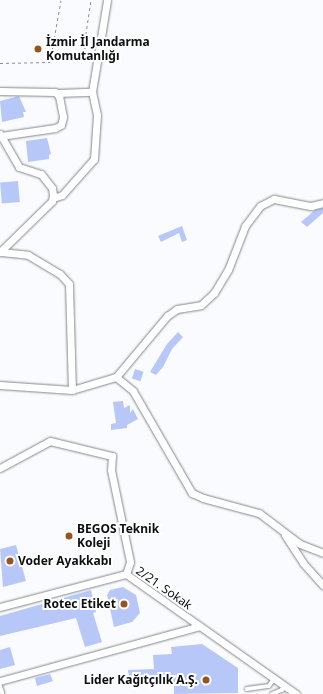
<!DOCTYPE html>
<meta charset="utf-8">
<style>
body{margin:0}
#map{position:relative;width:323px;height:694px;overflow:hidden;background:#fafbfe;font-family:"Noto Sans",sans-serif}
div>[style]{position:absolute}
.building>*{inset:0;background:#b7c8f8;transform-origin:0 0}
.path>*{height:1px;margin-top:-0.5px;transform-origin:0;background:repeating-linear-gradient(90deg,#8e8f91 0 3px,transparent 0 6px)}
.roads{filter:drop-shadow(0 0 1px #84868d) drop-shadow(0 0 1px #84868d)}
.lane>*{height:3.5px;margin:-1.75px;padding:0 1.75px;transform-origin:1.75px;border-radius:1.75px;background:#fff}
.street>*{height:7px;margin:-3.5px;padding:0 3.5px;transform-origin:3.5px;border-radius:3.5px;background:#fff}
.dots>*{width:11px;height:11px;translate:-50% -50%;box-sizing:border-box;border:2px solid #fff;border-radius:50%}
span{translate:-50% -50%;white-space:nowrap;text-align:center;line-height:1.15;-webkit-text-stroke:4px #fff;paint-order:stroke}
.poi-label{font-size:12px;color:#0e0f11;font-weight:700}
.left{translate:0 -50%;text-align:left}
.right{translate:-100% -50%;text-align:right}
.street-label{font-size:12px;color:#0e0f11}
</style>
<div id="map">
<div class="building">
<i style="clip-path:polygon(19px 96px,26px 112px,23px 112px,24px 117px,2px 122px,0 101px)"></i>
<i style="clip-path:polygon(47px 138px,51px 154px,49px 155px,49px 159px,28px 162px,26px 141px)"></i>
<i style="left:18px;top:181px;width:21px;height:18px;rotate:85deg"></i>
<i style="clip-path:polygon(323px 208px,323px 213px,307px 227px,301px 222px,315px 210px)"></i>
<i style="clip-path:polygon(182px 226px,187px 240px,182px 242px,179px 233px,161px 242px,158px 236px)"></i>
<i style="clip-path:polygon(178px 332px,183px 337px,172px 349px,163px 367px,156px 375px,150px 372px,167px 344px)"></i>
<i style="left:135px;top:369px;width:9px;height:10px;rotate:18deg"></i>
<i style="clip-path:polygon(123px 401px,124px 408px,130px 405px,130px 413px,133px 409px,138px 419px,127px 425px,127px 428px,111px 430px,111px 424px,116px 423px,113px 402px)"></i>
<i style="clip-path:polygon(16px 545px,26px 581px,3px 587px,0 549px)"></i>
<i style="clip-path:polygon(123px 587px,136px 595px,140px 613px,132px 622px,114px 627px,107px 595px,110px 590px)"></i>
<i style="clip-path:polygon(91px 590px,96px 612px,93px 613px,102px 642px,85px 647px,76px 618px,0 636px,0 616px)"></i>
<i style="clip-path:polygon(202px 644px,238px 668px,238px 693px,174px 694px,174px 683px,129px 686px,128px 670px,154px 669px,153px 655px,172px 654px,171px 647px)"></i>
<i style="clip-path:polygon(10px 647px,15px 665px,0 669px,0 650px)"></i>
<i style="clip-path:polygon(50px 674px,53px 681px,37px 686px,35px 678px)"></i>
</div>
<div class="path">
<i style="left:90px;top:60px;width:15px;rotate:-113deg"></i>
<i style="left:84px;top:46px;width:47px;rotate:-81.3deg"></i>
<i style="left:0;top:63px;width:50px;rotate:-1.1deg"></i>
<i style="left:50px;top:62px;width:63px;rotate:-79.9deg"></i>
</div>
<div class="roads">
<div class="lane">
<i style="left:0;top:685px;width:9px;rotate:72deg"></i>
<i style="left:247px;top:689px;width:22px;rotate:-8deg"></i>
<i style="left:269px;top:686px;width:9px;rotate:-54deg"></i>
<i style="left:272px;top:694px;width:11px;rotate:-22deg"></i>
<i style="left:282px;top:690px;width:4px;rotate:-63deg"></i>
</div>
<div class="street">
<i style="left:0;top:91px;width:55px;rotate:1deg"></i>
<i style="left:55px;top:92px;width:6px;rotate:45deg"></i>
<i style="left:59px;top:96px;width:21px;rotate:79deg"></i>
<i style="left:63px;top:117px;width:8px;rotate:104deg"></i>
<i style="left:61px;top:125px;width:7px;rotate:153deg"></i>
<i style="left:55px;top:128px;width:55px;rotate:171.6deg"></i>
<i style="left:57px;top:93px;width:35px;rotate:-2deg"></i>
<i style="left:0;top:134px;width:38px;rotate:60deg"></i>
<i style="left:19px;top:167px;width:23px;rotate:18deg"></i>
<i style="left:41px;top:174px;width:18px;rotate:52deg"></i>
<i style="left:52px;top:188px;width:7px;rotate:82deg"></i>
<i style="left:53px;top:195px;width:6px;rotate:99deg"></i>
<i style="left:52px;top:201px;width:73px;rotate:135.6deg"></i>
<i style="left:53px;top:198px;width:9px;rotate:-18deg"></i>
<i style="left:62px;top:195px;width:48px;rotate:-48.4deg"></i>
<i style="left:94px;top:159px;width:44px;rotate:-86.1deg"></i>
<i style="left:97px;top:115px;width:24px;rotate:-102deg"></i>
<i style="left:92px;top:92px;width:93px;rotate:-80.7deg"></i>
<i style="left:1px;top:252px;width:27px;rotate:6deg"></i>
<i style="left:28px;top:255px;width:37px;rotate:31deg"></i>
<i style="left:60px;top:274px;width:13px;rotate:48deg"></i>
<i style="left:69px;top:284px;width:106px;rotate:88.4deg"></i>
<i style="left:116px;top:377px;width:80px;rotate:-50.1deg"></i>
<i style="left:167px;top:316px;width:12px;rotate:-35deg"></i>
<i style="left:177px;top:309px;width:24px;rotate:-9deg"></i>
<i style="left:201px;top:305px;width:18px;rotate:-43deg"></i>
<i style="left:214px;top:293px;width:27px;rotate:-59deg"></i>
<i style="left:228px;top:270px;width:47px;rotate:-68.9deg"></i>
<i style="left:245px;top:226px;width:25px;rotate:-53deg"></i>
<i style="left:260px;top:206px;width:16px;rotate:-27deg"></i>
<i style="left:274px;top:199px;width:38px;rotate:11deg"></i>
<i style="left:311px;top:206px;width:12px;rotate:-14deg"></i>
<i style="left:0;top:385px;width:72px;rotate:4deg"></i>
<i style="left:72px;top:390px;width:46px;rotate:-16.5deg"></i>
<i style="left:116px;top:377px;width:22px;rotate:39deg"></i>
<i style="left:133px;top:391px;width:118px;rotate:60deg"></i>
<i style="left:192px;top:493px;width:12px;rotate:24deg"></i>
<i style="left:203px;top:498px;width:58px;rotate:15deg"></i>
<i style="left:259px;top:513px;width:51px;rotate:37.1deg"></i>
<i style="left:300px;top:544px;width:25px;rotate:21deg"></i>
<i style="left:0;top:468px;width:57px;rotate:-28.4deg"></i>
<i style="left:50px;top:441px;width:64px;rotate:13.6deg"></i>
<i style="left:112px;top:456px;width:14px;rotate:94deg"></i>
<i style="left:111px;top:470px;width:94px;rotate:78.3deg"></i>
<i style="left:130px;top:562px;width:13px;rotate:108deg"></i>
<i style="left:285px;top:535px;width:33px;rotate:57deg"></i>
<i style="left:303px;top:563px;width:30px;rotate:48deg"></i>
<i style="left:0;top:607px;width:130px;rotate:-14.7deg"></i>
<i style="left:126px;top:574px;width:208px;rotate:35.2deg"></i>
<i style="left:0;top:681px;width:207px;rotate:-15.4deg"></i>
</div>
</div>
<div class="dots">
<i style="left:38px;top:49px;background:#955520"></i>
<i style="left:69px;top:536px;background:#955520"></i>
<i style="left:10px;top:561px;background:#955520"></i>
<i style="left:124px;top:604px;background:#955520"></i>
<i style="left:206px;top:680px;background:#955520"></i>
</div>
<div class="poi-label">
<span class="left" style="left:46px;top:49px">İzmir İl Jandarma<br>Komutanlığı</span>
<span class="left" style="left:77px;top:536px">BEGOS Teknik<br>Koleji</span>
<span class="left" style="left:18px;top:561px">Voder Ayakkabı</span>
<span class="right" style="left:116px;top:604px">Rotec Etiket</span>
<span class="right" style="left:198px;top:680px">Lider Kağıtçılık A.Ş.</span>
</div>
<div class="street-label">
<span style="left:164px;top:588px;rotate:35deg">2/21. Sokak</span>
</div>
</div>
